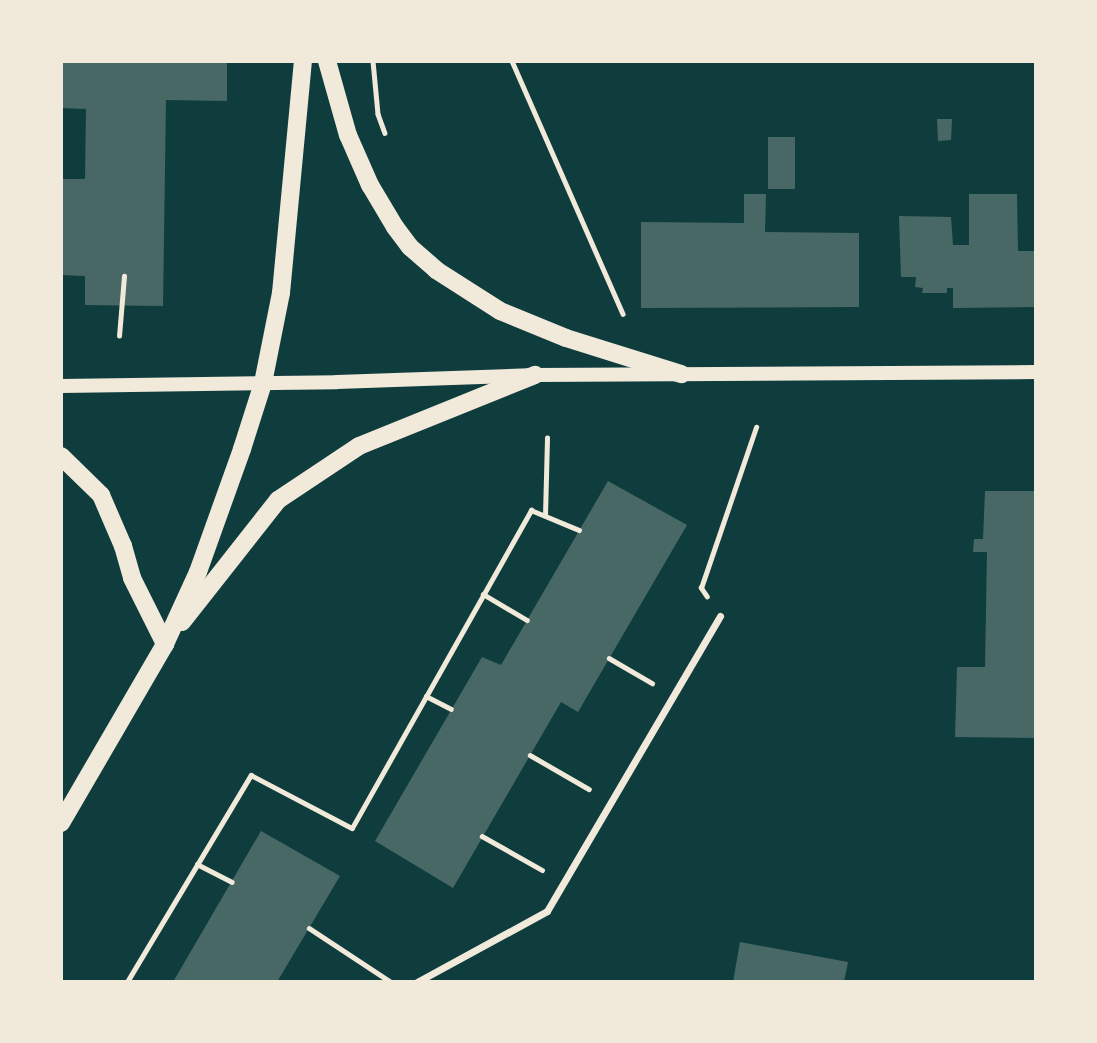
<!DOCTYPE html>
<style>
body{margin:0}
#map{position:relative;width:1097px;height:1043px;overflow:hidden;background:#0f3d3e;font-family:"DM Sans",sans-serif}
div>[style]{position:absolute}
.building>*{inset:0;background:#486865;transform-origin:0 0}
.path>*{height:4.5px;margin:-2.25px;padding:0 2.25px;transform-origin:2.25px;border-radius:2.25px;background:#f1e9da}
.minor>*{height:7px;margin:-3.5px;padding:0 3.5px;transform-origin:3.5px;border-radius:3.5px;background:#f1e9da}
.secondary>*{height:14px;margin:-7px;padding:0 7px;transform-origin:7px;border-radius:7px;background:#f1e9da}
.primary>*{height:18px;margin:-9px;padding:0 9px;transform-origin:9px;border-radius:9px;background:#f1e9da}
span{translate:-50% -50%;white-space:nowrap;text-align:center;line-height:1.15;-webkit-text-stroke:5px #f1e9da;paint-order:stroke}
.frame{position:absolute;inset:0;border:63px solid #f1e9da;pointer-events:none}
</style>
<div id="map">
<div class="building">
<i style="clip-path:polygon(61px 61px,227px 61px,227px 101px,166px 100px,163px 306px,85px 305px,85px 276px,61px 275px,61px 179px,85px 179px,86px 109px,61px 108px)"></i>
<i style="clip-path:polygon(937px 119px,952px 119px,951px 140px,938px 141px)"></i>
<i style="left:768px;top:137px;width:27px;height:52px"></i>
<i style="clip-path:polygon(744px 194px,766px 194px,765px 232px,859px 233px,859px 307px,641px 308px,641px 222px,744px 223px)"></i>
<i style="clip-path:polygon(969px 194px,1017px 194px,1018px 251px,1036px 251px,1036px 307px,953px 308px,953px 288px,947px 288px,947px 293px,922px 293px,923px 288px,915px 287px,916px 277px,901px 277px,899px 216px,951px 217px,953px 245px,969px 245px)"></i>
<i style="clip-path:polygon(608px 481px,687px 525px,578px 712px,561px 702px,453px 888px,375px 841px,482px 657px,501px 665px)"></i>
<i style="clip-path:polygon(985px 491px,1036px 491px,1036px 738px,955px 737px,957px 667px,985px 667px,987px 552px,973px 552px,974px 539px,983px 539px)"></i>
<i style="clip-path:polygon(261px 831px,340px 876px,277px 982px,173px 982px)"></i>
<i style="clip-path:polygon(740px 942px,848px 962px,844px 982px,733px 982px)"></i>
</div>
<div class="path">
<i style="left:373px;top:61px;width:53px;rotate:84.6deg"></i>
<i style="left:378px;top:114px;width:20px;rotate:70deg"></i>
<i style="left:512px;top:61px;width:276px;rotate:66.3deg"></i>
<i style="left:119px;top:336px;width:60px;rotate:-85.2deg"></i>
<i style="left:545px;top:515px;width:77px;rotate:-88.5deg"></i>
<i style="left:483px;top:594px;width:51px;rotate:30.6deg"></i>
<i style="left:707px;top:597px;width:11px;rotate:-124deg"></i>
<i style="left:701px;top:588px;width:170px;rotate:-71.1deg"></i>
<i style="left:609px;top:658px;width:50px;rotate:30.2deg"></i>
<i style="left:426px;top:696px;width:28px;rotate:27deg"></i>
<i style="left:530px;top:755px;width:68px;rotate:30deg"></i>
<i style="left:482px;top:836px;width:69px;rotate:29.5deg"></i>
<i style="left:197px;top:864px;width:39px;rotate:27deg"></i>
<i style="left:309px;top:928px;width:98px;rotate:33.4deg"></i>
<i style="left:127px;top:982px;width:241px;rotate:-59.1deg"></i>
<i style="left:251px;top:775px;width:114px;rotate:27.7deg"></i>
<i style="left:352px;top:828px;width:365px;rotate:-60.6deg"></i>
<i style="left:531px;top:510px;width:52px;rotate:22.6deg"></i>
</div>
<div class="minor">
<i style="left:417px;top:982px;width:148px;rotate:-28.6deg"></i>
<i style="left:547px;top:911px;width:342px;rotate:-59.6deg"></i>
</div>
<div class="secondary">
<i style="left:61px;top:386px;width:276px;rotate:-0.8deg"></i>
<i style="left:337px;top:382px;width:198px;rotate:-2deg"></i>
<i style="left:535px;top:375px;width:501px;rotate:-0.34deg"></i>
</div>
<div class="primary">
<i style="left:327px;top:61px;width:77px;rotate:74.2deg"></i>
<i style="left:348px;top:135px;width:55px;rotate:66.3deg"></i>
<i style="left:370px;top:185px;width:49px;rotate:59.2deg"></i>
<i style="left:395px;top:227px;width:25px;rotate:53deg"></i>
<i style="left:410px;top:247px;width:35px;rotate:41deg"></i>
<i style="left:436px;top:270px;width:76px;rotate:32.6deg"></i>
<i style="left:500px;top:311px;width:71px;rotate:22.2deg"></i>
<i style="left:566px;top:338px;width:121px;rotate:17.4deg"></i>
<i style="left:61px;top:456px;width:56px;rotate:44.3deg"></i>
<i style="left:101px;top:495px;width:56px;rotate:66.7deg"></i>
<i style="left:123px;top:546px;width:33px;rotate:74deg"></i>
<i style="left:132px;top:578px;width:74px;rotate:63.4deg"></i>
<i style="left:182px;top:622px;width:155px;rotate:-51.8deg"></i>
<i style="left:278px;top:500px;width:97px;rotate:-33.7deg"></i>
<i style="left:359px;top:446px;width:190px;rotate:-22deg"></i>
<i style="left:61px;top:823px;width:207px;rotate:-59.8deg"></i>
<i style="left:165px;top:644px;width:79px;rotate:-65.4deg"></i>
<i style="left:198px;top:572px;width:131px;rotate:-70.3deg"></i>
<i style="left:242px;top:449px;width:69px;rotate:-72.3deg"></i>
<i style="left:263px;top:383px;width:92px;rotate:-78.7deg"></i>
<i style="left:281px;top:293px;width:233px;rotate:-84.6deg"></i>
</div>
<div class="frame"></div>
</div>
